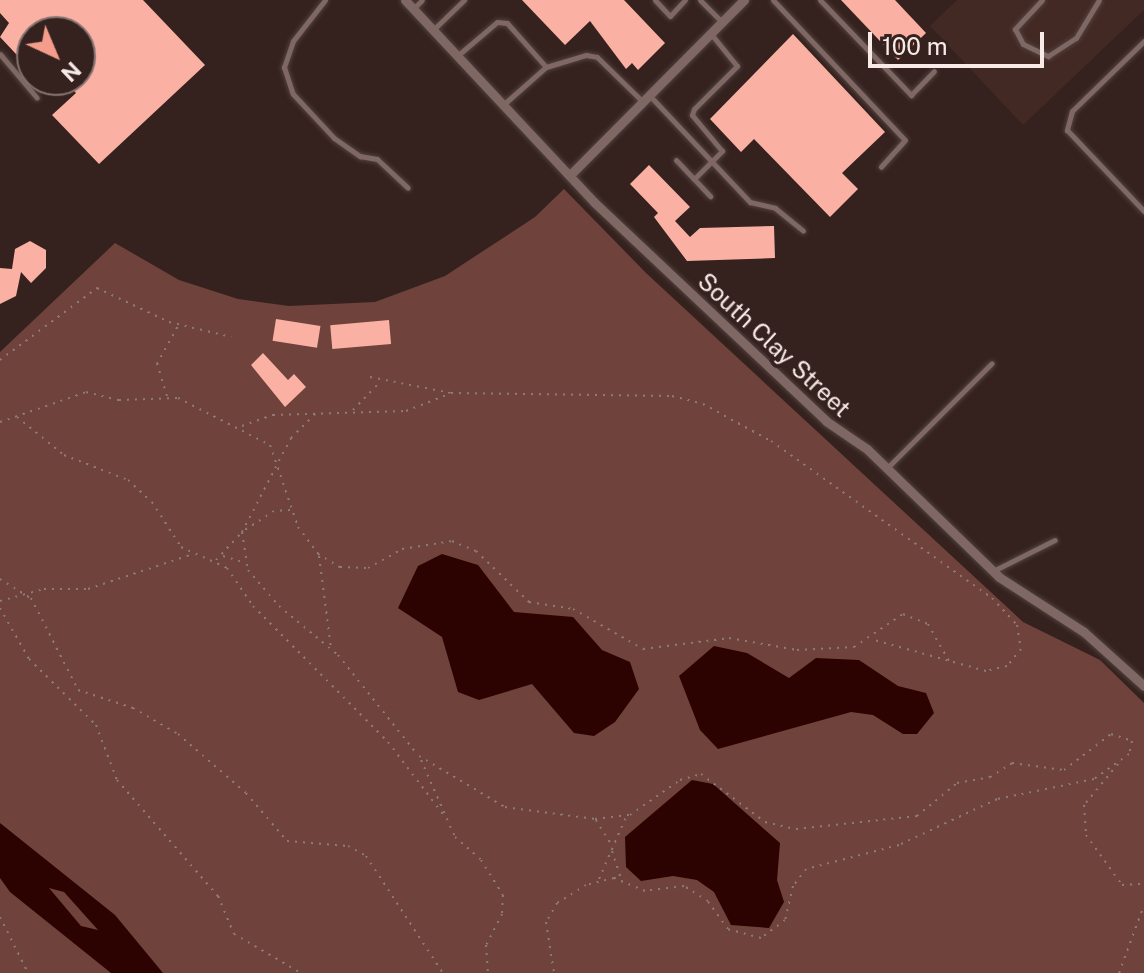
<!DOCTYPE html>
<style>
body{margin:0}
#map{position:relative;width:1144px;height:973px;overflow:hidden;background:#35221f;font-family:"Public Sans",sans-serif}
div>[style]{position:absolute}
.built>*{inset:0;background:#432924}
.green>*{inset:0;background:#6f433b}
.water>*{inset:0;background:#2c0301}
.building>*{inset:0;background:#fab1a3;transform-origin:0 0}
.path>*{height:2px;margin-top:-1px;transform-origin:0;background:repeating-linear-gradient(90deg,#8c7c79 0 2px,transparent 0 8px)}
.roads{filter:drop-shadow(0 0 2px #51413e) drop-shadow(0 0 2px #51413e)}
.lane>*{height:5px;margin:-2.5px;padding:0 2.5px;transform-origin:2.5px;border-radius:2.5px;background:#7f6863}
.street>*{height:9px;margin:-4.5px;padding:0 4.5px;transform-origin:4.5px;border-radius:4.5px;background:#7f6863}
span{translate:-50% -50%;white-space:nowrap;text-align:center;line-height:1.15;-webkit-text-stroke:8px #35221f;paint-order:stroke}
.street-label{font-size:24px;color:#f8eae7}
.north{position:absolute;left:16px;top:16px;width:80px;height:80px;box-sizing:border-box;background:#35221f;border:2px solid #83726f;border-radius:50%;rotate:136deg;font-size:22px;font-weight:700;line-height:32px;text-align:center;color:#f8eae7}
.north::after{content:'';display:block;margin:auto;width:28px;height:36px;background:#f49d8c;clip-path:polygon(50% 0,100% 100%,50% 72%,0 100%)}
.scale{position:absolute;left:868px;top:32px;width:176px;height:36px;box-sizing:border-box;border:4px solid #f8eae7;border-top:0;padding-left:10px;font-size:24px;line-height:28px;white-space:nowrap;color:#f8eae7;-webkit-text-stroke:6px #35221f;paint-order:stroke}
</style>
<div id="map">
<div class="built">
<i style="clip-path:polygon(957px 0,1144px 0,1144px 10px,1023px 125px,930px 26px)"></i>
</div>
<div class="green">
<i style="clip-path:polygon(564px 189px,646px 273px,1023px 622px,1100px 660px,1144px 703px,1144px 973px,0 973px,0 352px,115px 243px,179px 280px,238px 299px,289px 306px,375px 302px,445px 276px,535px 217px)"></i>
</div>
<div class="water">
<i style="clip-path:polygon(442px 554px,478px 565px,514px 612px,573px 617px,602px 650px,630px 662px,639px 689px,615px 722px,594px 736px,574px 733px,532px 684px,479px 700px,458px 692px,442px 637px,398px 608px,418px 566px)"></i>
<i style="clip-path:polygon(714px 646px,747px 653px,789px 678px,816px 658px,859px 660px,898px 686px,926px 693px,934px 713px,917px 734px,903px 734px,873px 715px,851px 712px,718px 749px,700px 730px,679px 676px)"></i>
<i style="clip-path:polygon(692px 780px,713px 784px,780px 843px,777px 880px,784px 902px,769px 928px,731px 925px,714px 892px,697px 880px,673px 876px,641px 881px,626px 867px,625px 837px)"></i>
<i style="clip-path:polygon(evenodd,0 823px,115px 915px,163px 973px,111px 973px,10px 892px,0 878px,0 823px,49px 888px,64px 892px,98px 930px,81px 926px,49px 888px)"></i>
</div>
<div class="building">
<i style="clip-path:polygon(0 0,143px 0,205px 65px,99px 164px,52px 115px,76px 93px,64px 80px,80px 80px,80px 32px,32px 32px,32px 71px,0 37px,9px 23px,0 13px)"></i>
<i style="clip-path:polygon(522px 0,624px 0,665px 43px,638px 70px,632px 63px,626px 69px,590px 21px,565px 45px)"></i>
<i style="clip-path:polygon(841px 0,895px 0,926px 33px,898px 60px)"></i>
<i style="clip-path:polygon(793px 34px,885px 132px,842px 173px,858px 189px,830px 217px,754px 139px,741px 152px,710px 119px)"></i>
<i style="clip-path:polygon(649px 165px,690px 207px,675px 221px,690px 237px,700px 228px,774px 226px,775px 258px,687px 261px,654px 217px,658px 213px,630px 184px)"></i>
<i style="clip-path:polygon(30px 241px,46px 250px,46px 268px,31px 283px,21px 272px,16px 296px,0 304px,0 268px,12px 269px,15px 249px)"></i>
<i style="left:276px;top:319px;width:45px;height:22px;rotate:9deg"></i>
<i style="left:389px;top:320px;width:24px;height:59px;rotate:85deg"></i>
<i style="clip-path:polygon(263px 353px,288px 380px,294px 374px,306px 387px,285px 407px,251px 365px)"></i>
</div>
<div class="path">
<i style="left:0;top:360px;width:121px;rotate:-36.6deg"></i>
<i style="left:97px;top:288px;width:80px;rotate:25.3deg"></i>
<i style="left:169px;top:322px;width:64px;rotate:13.6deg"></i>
<i style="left:370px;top:377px;width:83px;rotate:11.2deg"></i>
<i style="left:451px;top:393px;width:221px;rotate:0.8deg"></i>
<i style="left:672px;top:396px;width:32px;rotate:14deg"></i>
<i style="left:703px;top:404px;width:77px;rotate:28.6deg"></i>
<i style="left:771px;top:441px;width:271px;rotate:35.4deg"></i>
<i style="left:992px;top:598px;width:37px;rotate:47deg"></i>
<i style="left:1017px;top:625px;width:24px;rotate:81deg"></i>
<i style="left:1021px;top:649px;width:22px;rotate:129deg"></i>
<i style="left:1007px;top:666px;width:22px;rotate:167deg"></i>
<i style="left:986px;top:671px;width:119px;rotate:-164.5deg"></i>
<i style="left:167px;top:396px;width:34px;rotate:-107deg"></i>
<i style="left:157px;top:364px;width:43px;rotate:-61.1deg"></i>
<i style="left:353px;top:410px;width:36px;rotate:-46deg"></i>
<i style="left:17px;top:417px;width:60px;rotate:39deg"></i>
<i style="left:64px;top:455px;width:69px;rotate:21.3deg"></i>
<i style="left:128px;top:480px;width:33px;rotate:43deg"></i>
<i style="left:152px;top:502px;width:54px;rotate:57.2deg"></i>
<i style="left:181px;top:547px;width:51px;rotate:24.5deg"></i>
<i style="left:227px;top:568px;width:46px;rotate:55.6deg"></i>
<i style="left:253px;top:606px;width:192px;rotate:45.2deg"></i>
<i style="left:388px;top:742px;width:96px;rotate:52.7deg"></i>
<i style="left:0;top:422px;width:91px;rotate:-19.2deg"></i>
<i style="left:86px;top:392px;width:34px;rotate:14deg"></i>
<i style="left:119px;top:400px;width:59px;rotate:-1.9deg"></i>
<i style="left:178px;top:398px;width:103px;rotate:27.1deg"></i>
<i style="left:270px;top:445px;width:87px;rotate:71.1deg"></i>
<i style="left:298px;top:527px;width:34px;rotate:53deg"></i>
<i style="left:318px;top:554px;width:26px;rotate:31deg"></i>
<i style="left:340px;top:567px;width:28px;rotate:2deg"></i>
<i style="left:368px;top:568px;width:39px;rotate:-29deg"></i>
<i style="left:402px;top:549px;width:51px;rotate:-9.1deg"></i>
<i style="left:452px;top:541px;width:26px;rotate:23deg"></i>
<i style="left:476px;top:551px;width:74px;rotate:43.9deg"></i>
<i style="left:529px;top:602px;width:45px;rotate:9deg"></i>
<i style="left:573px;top:609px;width:81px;rotate:29.7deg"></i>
<i style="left:643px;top:649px;width:87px;rotate:-7.3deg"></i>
<i style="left:729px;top:638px;width:69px;rotate:10deg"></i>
<i style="left:797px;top:650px;width:57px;rotate:-3deg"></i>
<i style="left:854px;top:647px;width:59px;rotate:-34deg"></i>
<i style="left:903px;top:614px;width:27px;rotate:22deg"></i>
<i style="left:928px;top:624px;width:43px;rotate:60.4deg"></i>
<i style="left:242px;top:426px;width:33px;rotate:-20deg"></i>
<i style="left:273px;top:415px;width:133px;rotate:-1.7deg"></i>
<i style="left:406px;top:411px;width:46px;rotate:-21.6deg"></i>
<i style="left:290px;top:510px;width:16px;rotate:176deg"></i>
<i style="left:274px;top:511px;width:38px;rotate:147deg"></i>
<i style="left:242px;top:532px;width:38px;rotate:81deg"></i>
<i style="left:248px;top:570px;width:48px;rotate:49.3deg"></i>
<i style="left:279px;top:606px;width:77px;rotate:39.7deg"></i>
<i style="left:338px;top:655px;width:127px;rotate:51.4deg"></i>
<i style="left:223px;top:556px;width:21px;rotate:17deg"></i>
<i style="left:319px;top:556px;width:93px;rotate:82.6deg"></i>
<i style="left:216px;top:560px;width:38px;rotate:-47deg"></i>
<i style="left:242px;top:532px;width:106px;rotate:-62.5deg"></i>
<i style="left:291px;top:438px;width:38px;rotate:-45deg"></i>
<i style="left:0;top:579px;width:36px;rotate:32deg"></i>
<i style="left:31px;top:598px;width:103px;rotate:62.9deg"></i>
<i style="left:78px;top:690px;width:58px;rotate:18.1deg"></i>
<i style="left:133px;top:708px;width:52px;rotate:30deg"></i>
<i style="left:178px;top:734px;width:90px;rotate:40.9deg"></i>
<i style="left:246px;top:793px;width:63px;rotate:49.5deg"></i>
<i style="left:287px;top:841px;width:61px;rotate:4.7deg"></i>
<i style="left:348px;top:846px;width:21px;rotate:29deg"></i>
<i style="left:366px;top:856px;width:140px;rotate:56.7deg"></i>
<i style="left:0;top:601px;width:46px;rotate:-15.3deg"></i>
<i style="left:44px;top:589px;width:44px"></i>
<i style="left:88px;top:589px;width:108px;rotate:-18.4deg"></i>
<i style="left:0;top:608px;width:59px;rotate:60.4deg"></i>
<i style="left:29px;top:659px;width:94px;rotate:44.6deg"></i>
<i style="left:96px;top:725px;width:59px;rotate:69.1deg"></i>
<i style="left:117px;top:780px;width:154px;rotate:49deg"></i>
<i style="left:218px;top:896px;width:41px;rotate:67.2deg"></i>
<i style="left:234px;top:934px;width:78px;rotate:30.2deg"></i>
<i style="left:419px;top:756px;width:100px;rotate:30.7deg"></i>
<i style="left:505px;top:807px;width:91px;rotate:7.6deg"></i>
<i style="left:595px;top:819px;width:35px;rotate:-7deg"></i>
<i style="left:630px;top:815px;width:61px;rotate:-35deg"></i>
<i style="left:680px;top:780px;width:22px;rotate:-16deg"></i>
<i style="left:701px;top:774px;width:80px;rotate:36.9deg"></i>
<i style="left:765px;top:822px;width:32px;rotate:13deg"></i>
<i style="left:796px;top:829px;width:122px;rotate:-6.1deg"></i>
<i style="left:917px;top:816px;width:52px;rotate:-39.5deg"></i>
<i style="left:957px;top:783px;width:34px;rotate:-10deg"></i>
<i style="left:990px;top:777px;width:26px;rotate:-32deg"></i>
<i style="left:1012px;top:763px;width:52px;rotate:7.7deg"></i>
<i style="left:1064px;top:770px;width:59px;rotate:-37.5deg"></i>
<i style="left:1111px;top:734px;width:22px;rotate:18deg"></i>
<i style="left:1132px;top:741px;width:13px;rotate:103deg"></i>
<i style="left:1129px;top:754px;width:43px;rotate:144.5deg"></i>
<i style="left:1094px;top:779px;width:99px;rotate:168.3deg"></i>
<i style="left:997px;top:799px;width:108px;rotate:154.9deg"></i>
<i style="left:899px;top:845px;width:96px;rotate:165.5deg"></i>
<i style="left:806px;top:869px;width:21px;rotate:127deg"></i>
<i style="left:793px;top:886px;width:35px;rotate:103deg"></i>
<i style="left:785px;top:920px;width:30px;rotate:143deg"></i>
<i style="left:761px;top:938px;width:34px;rotate:-165deg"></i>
<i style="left:728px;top:929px;width:34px;rotate:-126deg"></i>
<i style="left:708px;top:901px;width:28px;rotate:-148deg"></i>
<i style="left:684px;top:886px;width:39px;rotate:173deg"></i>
<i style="left:645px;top:891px;width:34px;rotate:-157deg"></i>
<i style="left:614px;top:878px;width:29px;rotate:166deg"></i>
<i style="left:586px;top:885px;width:34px;rotate:148deg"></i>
<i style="left:557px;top:903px;width:22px;rotate:120deg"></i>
<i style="left:546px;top:922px;width:52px;rotate:81.1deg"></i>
<i style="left:421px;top:760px;width:84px;rotate:66.2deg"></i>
<i style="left:455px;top:837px;width:35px;rotate:41deg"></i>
<i style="left:481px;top:860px;width:41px;rotate:57.8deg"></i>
<i style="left:503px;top:895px;width:19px;rotate:93deg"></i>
<i style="left:502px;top:914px;width:35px;rotate:117deg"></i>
<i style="left:486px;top:945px;width:28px;rotate:86deg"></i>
<i style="left:1118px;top:764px;width:53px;rotate:129.7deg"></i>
<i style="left:1084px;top:805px;width:30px;rotate:86deg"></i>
<i style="left:1086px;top:835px;width:62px;rotate:54.2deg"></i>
<i style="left:1122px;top:885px;width:22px;rotate:-3deg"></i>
<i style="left:596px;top:820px;width:28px;rotate:58deg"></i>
<i style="left:612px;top:851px;width:29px;rotate:72deg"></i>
<i style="left:599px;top:879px;width:68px;rotate:-66.5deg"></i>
<i style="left:0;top:917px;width:63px;rotate:63.4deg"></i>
<i style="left:1119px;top:973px;width:72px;rotate:-69.8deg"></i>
</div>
<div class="roads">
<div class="lane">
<i style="left:325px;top:0;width:52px;rotate:128deg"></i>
<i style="left:293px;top:41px;width:28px;rotate:109deg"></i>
<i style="left:284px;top:67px;width:28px;rotate:72deg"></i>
<i style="left:293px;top:94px;width:60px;rotate:47deg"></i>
<i style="left:334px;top:138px;width:32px;rotate:35deg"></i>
<i style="left:360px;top:156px;width:17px;rotate:10deg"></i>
<i style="left:377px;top:159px;width:42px;rotate:43.1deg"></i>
<i style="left:655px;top:0;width:22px;rotate:47deg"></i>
<i style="left:670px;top:16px;width:22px;rotate:-47deg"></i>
<i style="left:700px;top:0;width:30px;rotate:45deg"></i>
<i style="left:773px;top:0;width:192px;rotate:46.7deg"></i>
<i style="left:905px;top:140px;width:36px;rotate:132deg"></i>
<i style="left:820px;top:0;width:132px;rotate:46.2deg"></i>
<i style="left:911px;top:95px;width:33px;rotate:-46deg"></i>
<i style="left:1042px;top:0;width:40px;rotate:133deg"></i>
<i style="left:1015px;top:29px;width:17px;rotate:62deg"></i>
<i style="left:1023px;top:44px;width:28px;rotate:26deg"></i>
<i style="left:1048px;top:56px;width:33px;rotate:-33deg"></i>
<i style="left:1076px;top:38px;width:44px;rotate:-58.8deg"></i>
<i style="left:414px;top:8px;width:11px;rotate:-45deg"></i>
<i style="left:434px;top:29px;width:42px;rotate:-44deg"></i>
<i style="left:1144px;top:41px;width:100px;rotate:135.8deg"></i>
<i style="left:1072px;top:111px;width:20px;rotate:105deg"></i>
<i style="left:1067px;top:130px;width:112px;rotate:46.5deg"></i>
<i style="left:0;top:54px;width:57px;rotate:49.9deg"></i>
<i style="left:457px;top:56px;width:52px;rotate:-40.4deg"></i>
<i style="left:497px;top:22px;width:10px;rotate:6deg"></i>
<i style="left:507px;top:23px;width:59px;rotate:48.4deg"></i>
<i style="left:650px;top:96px;width:146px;rotate:46.7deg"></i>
<i style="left:750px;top:202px;width:26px;rotate:13deg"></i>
<i style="left:775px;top:208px;width:36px;rotate:39deg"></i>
<i style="left:504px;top:104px;width:56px;rotate:-41.4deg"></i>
<i style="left:546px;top:67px;width:42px;rotate:-16.7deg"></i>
<i style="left:586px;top:55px;width:11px;rotate:10deg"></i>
<i style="left:597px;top:57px;width:63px;rotate:44.4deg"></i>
<i style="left:676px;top:160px;width:50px;rotate:46.6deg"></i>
<i style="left:694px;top:179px;width:40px;rotate:-45deg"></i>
<i style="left:722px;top:151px;width:47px;rotate:-129.8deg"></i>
<i style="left:692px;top:115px;width:6px;rotate:-72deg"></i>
<i style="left:694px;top:109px;width:61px;rotate:-45deg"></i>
<i style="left:737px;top:66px;width:41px;rotate:-129.1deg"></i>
<i style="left:887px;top:468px;width:148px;rotate:-45deg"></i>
<i style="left:993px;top:571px;width:69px;rotate:-26.6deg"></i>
</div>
<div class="street">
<i style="left:405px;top:0;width:278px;rotate:46.9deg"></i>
<i style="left:595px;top:203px;width:318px;rotate:43.3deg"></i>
<i style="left:826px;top:421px;width:50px;rotate:34.3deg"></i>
<i style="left:867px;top:449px;width:184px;rotate:44.1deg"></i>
<i style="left:999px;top:577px;width:101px;rotate:32.9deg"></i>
<i style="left:1084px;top:632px;width:81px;rotate:42deg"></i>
<i style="left:570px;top:175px;width:247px;rotate:-45.2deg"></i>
</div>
</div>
<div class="street-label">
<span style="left:774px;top:345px;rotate:43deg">South Clay Street</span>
</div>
<div class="north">N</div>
<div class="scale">100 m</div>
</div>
